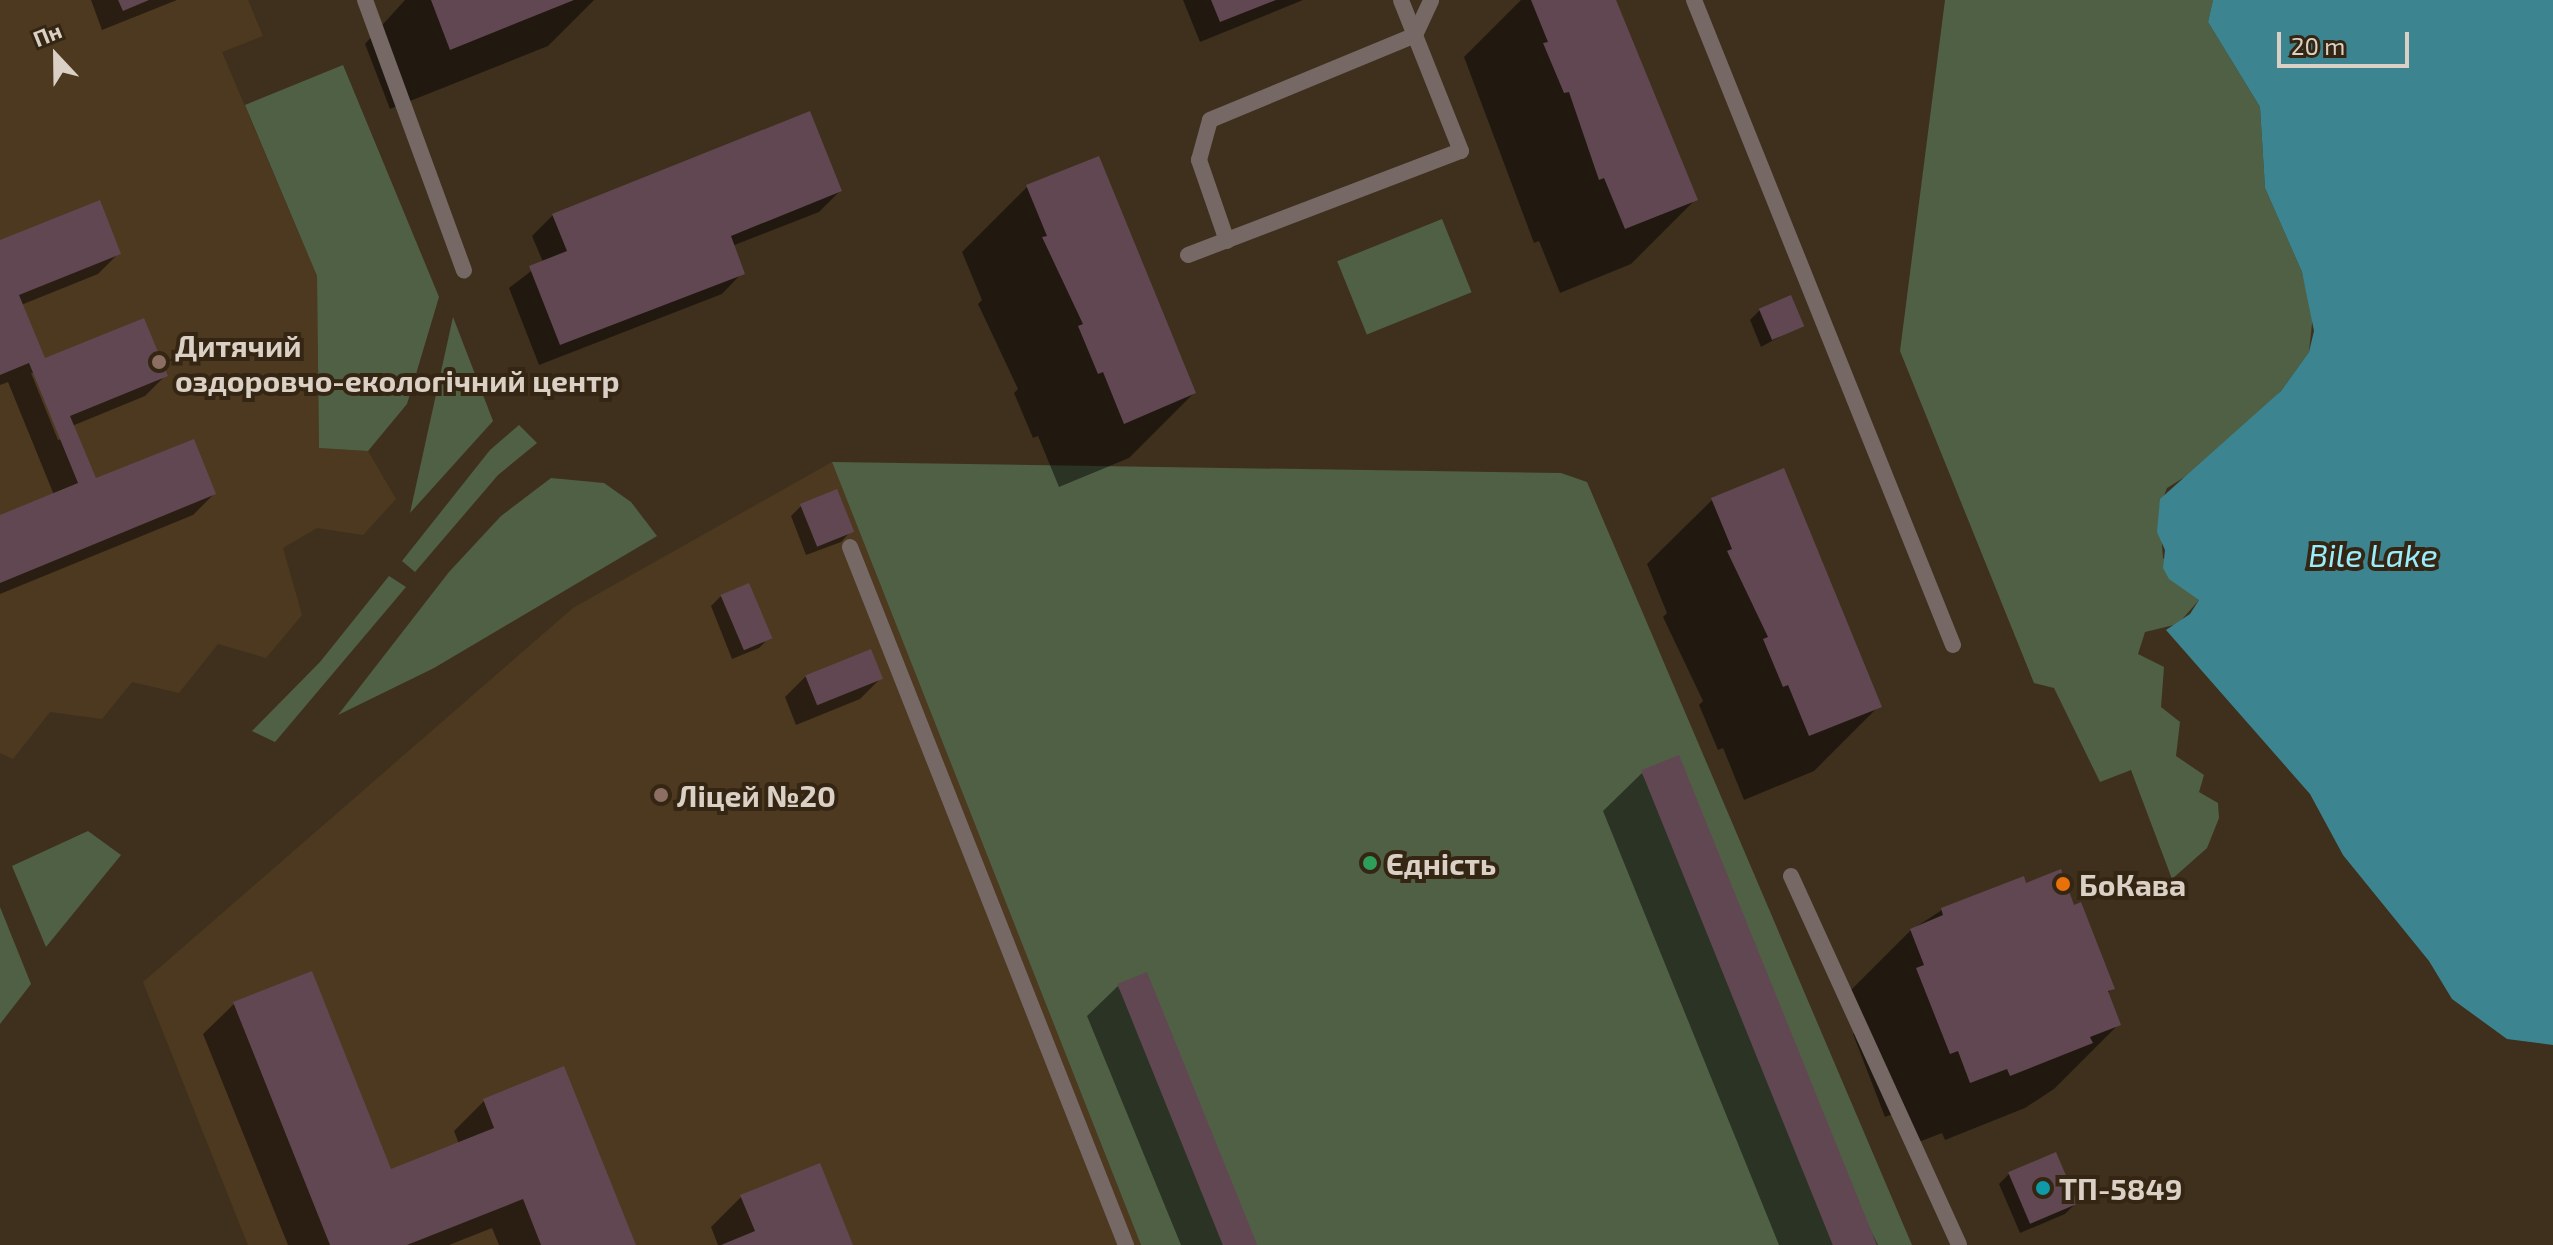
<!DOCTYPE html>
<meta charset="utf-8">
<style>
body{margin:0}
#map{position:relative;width:2553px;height:1245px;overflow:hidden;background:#3f301d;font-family:"Exo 2",sans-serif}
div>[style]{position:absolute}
.built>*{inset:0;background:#4d3920}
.green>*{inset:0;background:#506045;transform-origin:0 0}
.water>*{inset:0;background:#3c8590}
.shadow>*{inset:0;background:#0007}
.building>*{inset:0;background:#604752;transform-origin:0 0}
.service>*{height:16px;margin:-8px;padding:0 8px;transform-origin:8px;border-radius:8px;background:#756865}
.dots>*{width:22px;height:22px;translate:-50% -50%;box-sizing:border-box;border:4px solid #352613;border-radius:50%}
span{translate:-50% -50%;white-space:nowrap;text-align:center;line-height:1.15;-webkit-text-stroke:8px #352613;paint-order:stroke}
.poi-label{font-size:30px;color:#dad0c5;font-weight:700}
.left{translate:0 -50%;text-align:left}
.water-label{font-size:32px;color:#9aedfc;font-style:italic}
.north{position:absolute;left:16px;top:16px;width:80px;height:80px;-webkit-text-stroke:6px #352613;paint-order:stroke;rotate:338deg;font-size:22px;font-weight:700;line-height:32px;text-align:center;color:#dad0c5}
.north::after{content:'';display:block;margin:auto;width:28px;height:36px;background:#dad0c5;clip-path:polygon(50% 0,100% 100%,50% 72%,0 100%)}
.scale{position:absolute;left:2277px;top:32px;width:132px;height:36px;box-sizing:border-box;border:4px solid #dad0c5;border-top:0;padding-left:10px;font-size:24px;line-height:28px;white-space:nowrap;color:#dad0c5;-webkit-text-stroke:6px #352613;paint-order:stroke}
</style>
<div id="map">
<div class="built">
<i style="clip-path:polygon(0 0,248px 0,263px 36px,222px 52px,317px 276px,319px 448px,368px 451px,396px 499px,363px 535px,317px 528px,283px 548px,302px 615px,266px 658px,218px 644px,179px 693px,132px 682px,102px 719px,50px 712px,13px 759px,0 753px)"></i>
<i style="clip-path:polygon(832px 462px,1141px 1245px,248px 1245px,143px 982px,573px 608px)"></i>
</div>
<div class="green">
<i style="clip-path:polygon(1945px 0,2213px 0,2208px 22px,2260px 107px,2265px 188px,2302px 272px,2313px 314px,2309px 352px,2281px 391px,2204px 465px,2167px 488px,2159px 509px,2163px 558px,2199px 600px,2178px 624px,2145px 632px,2138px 654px,2164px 667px,2161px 707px,2180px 722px,2176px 756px,2204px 775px,2199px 792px,2218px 803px,2219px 818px,2207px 848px,2172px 879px,2131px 770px,2100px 782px,2054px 688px,2034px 683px,1900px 351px)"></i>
<i style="clip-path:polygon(343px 65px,439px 297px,407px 404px,368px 451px,319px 448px,317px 276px,245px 105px)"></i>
<i style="left:1442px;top:219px;width:79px;height:113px;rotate:68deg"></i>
<i style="clip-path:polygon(453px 317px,493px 421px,410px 513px)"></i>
<i style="clip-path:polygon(519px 425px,537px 443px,498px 475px,415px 572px,402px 561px,490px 450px)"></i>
<i style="clip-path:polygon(832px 462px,1561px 473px,1587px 482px,1912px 1245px,1141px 1245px)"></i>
<i style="clip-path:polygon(551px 478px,604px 483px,631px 502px,657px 536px,434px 668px,338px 715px,449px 572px,501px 516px)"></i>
<i style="clip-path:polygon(389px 576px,406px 587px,275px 742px,252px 731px,320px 662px)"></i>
<i style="clip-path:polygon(88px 831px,121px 855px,46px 947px,12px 866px)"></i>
<i style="clip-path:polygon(0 907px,31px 984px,0 1024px)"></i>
</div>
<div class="water">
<i style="clip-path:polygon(2213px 0,2553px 0,2553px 1045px,2507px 1039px,2452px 999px,2429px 961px,2343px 855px,2310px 794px,2166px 630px,2190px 614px,2199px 600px,2169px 579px,2163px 568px,2165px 550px,2157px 532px,2160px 499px,2281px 391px,2309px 352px,2314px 331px,2302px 272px,2265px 188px,2260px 107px,2208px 22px)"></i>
</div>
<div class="shadow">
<i style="clip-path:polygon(91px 0,177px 0,102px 30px)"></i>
<i style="clip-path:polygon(405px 0,594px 0,548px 46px,390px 109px,365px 44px)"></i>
<i style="clip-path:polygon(1183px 0,1303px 0,1200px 42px)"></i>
<i style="clip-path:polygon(1521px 0,1614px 0,1696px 199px,1631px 264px,1560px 293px,1539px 241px,1534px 243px,1464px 57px)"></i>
<i style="clip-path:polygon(1027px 187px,1194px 393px,1129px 458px,1059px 487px,1038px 436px,1033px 438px,1014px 393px,1018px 389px,978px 304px,982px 300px,962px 252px)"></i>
<i style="clip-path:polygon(840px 191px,819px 212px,732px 246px,742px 273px,722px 294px,539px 365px,509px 288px,543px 262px,532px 236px,553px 215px)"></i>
<i style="clip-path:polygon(evenodd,0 242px,119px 253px,98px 274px,21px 305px,44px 360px,166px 375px,145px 396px,72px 426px,95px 481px,214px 494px,193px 515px,0 594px,0 518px,54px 495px,8px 382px,0 385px,0 242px,31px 373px,36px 373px,62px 439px,58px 440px,31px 373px)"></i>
<i style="clip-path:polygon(1760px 310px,1801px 325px,1761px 347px,1750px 320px)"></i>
<i style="clip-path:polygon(1712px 500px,1879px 706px,1814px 771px,1744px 800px,1723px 748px,1718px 750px,1699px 705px,1703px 701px,1663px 617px,1667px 613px,1647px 564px)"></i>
<i style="clip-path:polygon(801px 506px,851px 531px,841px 542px,806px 555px,791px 516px)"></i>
<i style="clip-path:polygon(721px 596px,769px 638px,759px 648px,732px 659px,711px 606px)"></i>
<i style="clip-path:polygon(806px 676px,881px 678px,860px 699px,796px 725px,785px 697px)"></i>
<i style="clip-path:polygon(1642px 773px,1878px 1245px,1779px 1245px,1603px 811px)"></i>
<i style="clip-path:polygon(2025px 886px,2073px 907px,2112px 988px,2107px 994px,2119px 1024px,2054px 1089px,2025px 1108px,1945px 1140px,1942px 1133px,1906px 1147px,1893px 1114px,1885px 1117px,1853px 1034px,1859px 1028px,1846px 995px,1911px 930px,1942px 910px)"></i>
<i style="clip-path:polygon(1118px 986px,1255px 1245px,1181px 1245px,1087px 1016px)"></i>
<i style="clip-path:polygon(234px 1004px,390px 1172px,459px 1144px,454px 1131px,484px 1101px,634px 1245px,499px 1245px,492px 1228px,449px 1245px,288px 1245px,203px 1034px)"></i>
<i style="clip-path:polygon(2009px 1174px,2075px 1204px,2065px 1214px,2020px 1233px,1999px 1184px)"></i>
<i style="clip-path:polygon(741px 1197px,851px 1245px,718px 1245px,711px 1227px)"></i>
</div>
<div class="building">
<i style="clip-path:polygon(118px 0,149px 0,123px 11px)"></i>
<i style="clip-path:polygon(431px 0,574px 0,450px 50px)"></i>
<i style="clip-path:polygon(1211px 0,1276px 0,1220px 22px)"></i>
<i style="clip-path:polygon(1531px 0,1616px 0,1698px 200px,1625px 229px,1604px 178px,1599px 180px,1569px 92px,1564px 93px,1543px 43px,1548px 42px)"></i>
<i style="clip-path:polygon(810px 111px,842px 191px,731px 236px,745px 274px,560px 345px,529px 266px,567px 251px,552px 214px)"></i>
<i style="clip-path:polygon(1099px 156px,1196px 393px,1124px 424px,1103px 372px,1098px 374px,1078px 326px,1083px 324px,1042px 237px,1047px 236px,1026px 185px)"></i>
<i style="clip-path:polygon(100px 200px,121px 254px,19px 295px,45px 358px,144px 318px,168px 376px,70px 416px,96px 478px,194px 439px,216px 494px,0 583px,0 515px,78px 483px,29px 363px,0 375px,0 240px)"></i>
<i style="left:1791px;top:295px;width:34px;height:35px;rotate:67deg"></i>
<i style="clip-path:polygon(1784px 468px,1882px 707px,1809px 736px,1788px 685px,1783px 687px,1763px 639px,1768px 637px,1727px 551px,1732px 549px,1711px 498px)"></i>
<i style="left:837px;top:489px;width:46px;height:40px;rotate:68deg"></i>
<i style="left:749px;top:583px;width:60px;height:31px;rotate:67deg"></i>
<i style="left:871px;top:649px;width:32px;height:71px;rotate:68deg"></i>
<i style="left:1679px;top:755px;width:530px;height:41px;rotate:68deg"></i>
<i style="clip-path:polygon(2061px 869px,2074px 905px,2081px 902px,2115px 989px,2108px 991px,2121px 1025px,2090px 1037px,2093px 1043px,2010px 1076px,2007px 1069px,1970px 1083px,1958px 1051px,1950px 1054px,1916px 968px,1924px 965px,1910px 929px,1943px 915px,1941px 908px,2024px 876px,2026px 883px)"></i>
<i style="clip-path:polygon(312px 971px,391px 1169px,494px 1128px,483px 1099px,564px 1066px,636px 1245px,541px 1245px,523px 1199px,407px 1245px,330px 1245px,233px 1002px)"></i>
<i style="left:1147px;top:972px;width:294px;height:32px;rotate:68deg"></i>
<i style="left:2056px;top:1152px;width:56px;height:52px;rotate:67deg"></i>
<i style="clip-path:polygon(820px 1163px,853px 1245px,721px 1245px,755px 1231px,740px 1195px)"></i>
</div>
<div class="service">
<i style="left:365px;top:0;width:288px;rotate:69.9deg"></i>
<i style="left:1694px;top:0;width:695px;rotate:68.12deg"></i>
<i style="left:1227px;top:241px;width:86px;rotate:-109.1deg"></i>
<i style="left:1199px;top:160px;width:41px;rotate:-74.6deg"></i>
<i style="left:1210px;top:120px;width:222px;rotate:-22.5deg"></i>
<i style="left:1415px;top:35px;width:38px;rotate:-65deg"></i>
<i style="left:1188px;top:255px;width:292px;rotate:-20.9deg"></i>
<i style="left:1461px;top:151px;width:162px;rotate:-111.7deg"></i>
<i style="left:850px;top:547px;width:751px;rotate:68.43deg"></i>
<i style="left:1791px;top:876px;width:405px;rotate:65.5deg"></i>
</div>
<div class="dots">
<i style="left:159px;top:362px;background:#8d6e63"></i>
<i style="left:661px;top:795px;background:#8d6e63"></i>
<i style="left:1370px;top:863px;background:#2e9e5b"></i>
<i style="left:2063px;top:884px;background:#e8710a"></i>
<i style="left:2043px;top:1188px;background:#0f9aa8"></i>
</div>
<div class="poi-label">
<span class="left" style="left:175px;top:362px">Дитячий<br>оздоровчо-екологічний центр</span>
<span class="left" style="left:677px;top:795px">Ліцей №20</span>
<span class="left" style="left:1386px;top:863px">Єдність</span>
<span class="left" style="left:2079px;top:884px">БоКава</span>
<span class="left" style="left:2059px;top:1188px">ТП-5849</span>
</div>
<div class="water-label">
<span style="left:2373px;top:554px">Bile Lake</span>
</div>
<div class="north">Пн</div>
<div class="scale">20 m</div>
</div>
